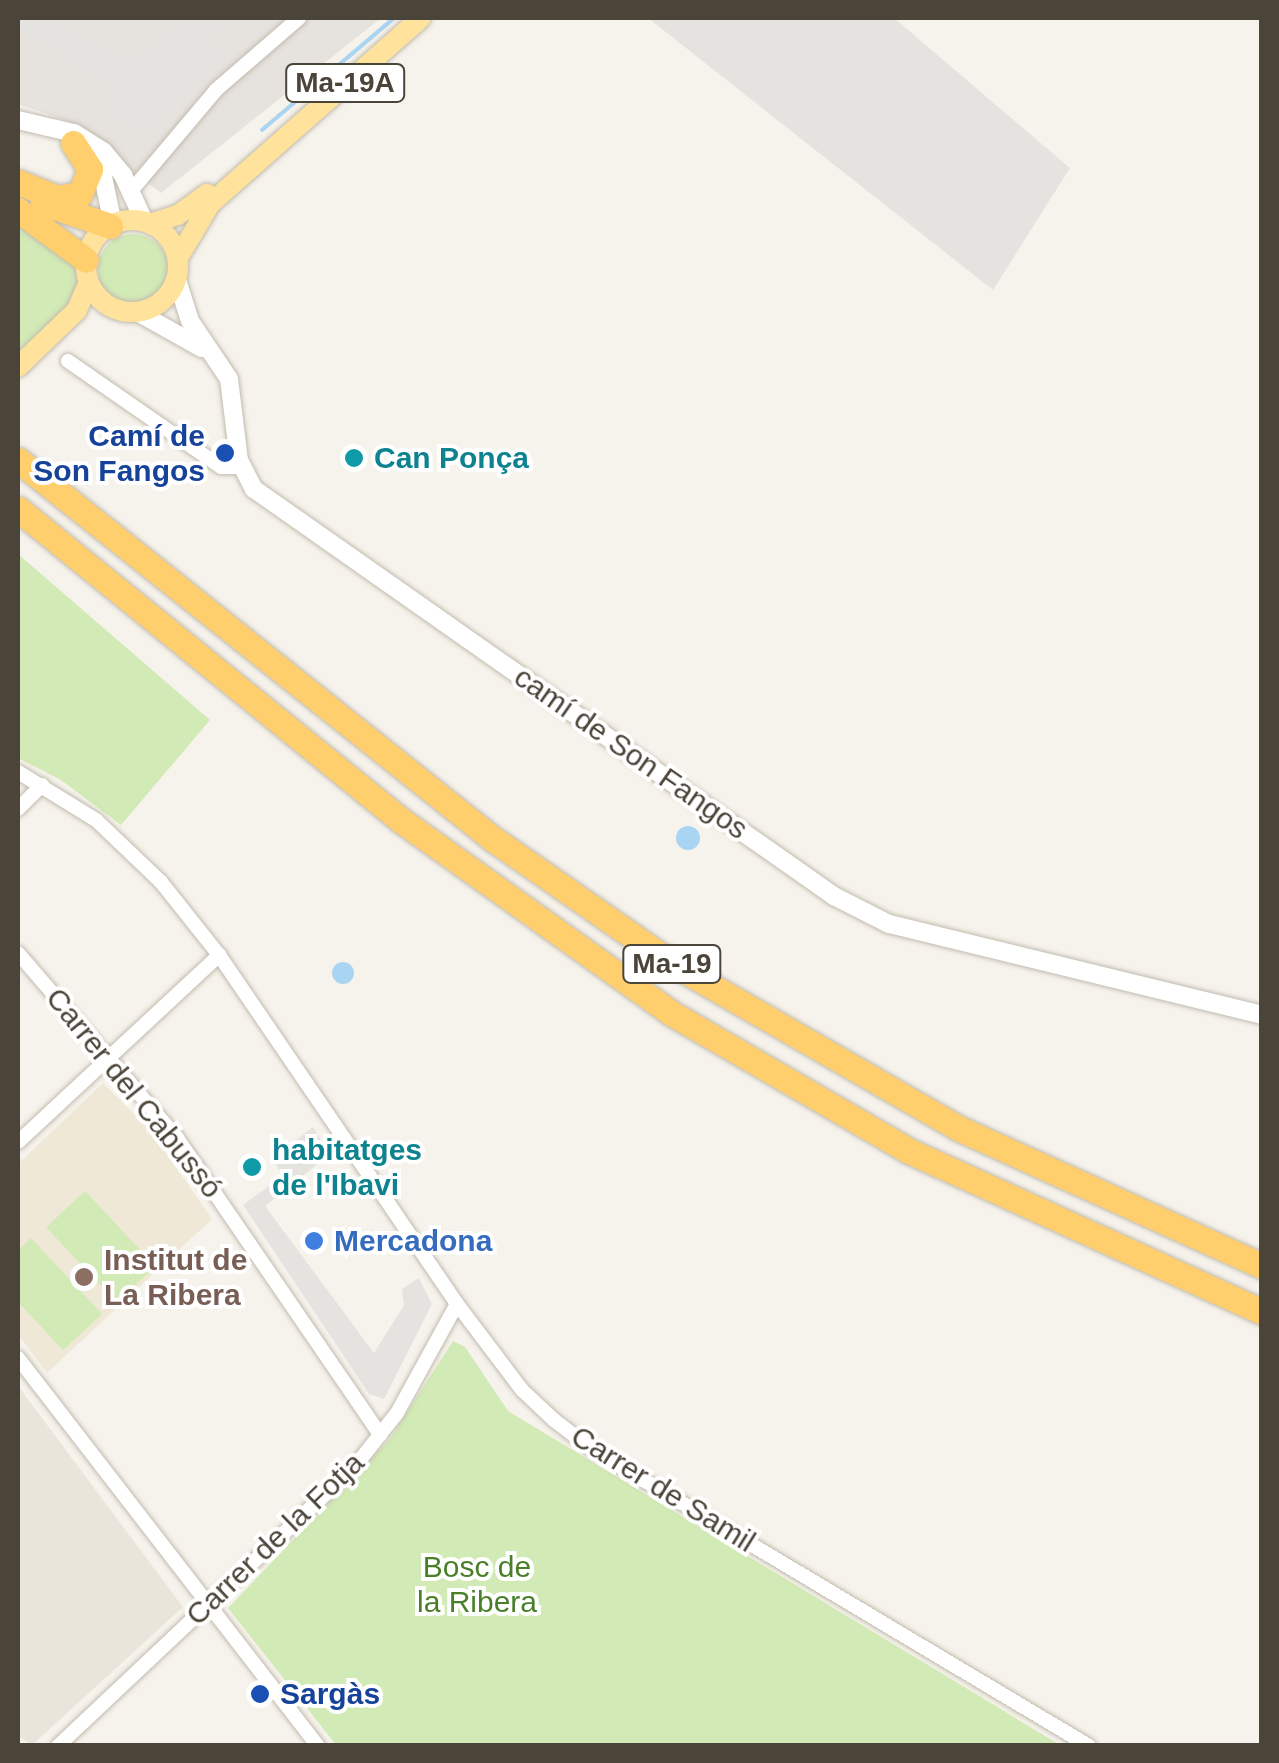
<!DOCTYPE html>
<meta charset="utf-8">
<style>
body{margin:0}
#map{position:relative;width:1279px;height:1763px;overflow:hidden;background:#f6f3ec;font-family:Arial,sans-serif}
div>[style]{position:absolute}
.residential>*{inset:0;background:#eae5da}
.industrial>*{inset:0;background:#e6e2dd}
.education>*{inset:0;background:#efe8d6}
.green>*{inset:0;background:#d2eab5;transform-origin:0 0}
.round{border-radius:50%}
.parking>*{inset:0;background:#e5e3e0}
.water>*{inset:0;background:#a9d4f2}
.stream>*{height:4px;margin:-2px;padding:0 2px;transform-origin:2px;border-radius:2px;background:#a9d4f2}
.roads{filter:drop-shadow(0 0 2px #c2bbae) drop-shadow(0 0 2px #c2bbae)}
.minor>*{height:14px;margin:-7px;padding:0 7px;transform-origin:7px;border-radius:7px;background:#fff}
.tertiary>*{height:18px;margin:-9px;padding:0 9px;transform-origin:9px;border-radius:9px;background:#fff}
.primary>*{height:20px;margin:-10px;padding:0 10px;transform-origin:10px;border-radius:10px;background:#ffe39c}
.primary>.ring{margin:-10px;padding:0;box-sizing:content-box;background:none;border:20px solid #ffe39c;border-radius:50%}
.motorway>*{height:25px;margin:-12.5px;padding:0 12.5px;transform-origin:12.5px;border-radius:12.5px;background:#ffcf6e}
.dots>*{width:28px;height:28px;translate:-50% -50%;box-sizing:border-box;border:5px solid #fff;border-radius:50%}
span{translate:-50% -50%;white-space:nowrap;text-align:center;line-height:1.15;-webkit-text-stroke:8px #fff;paint-order:stroke}
.shield-label span{padding:2px 8px;background:#fff;border:2px solid;border-radius:8px;-webkit-text-stroke-width:0}
.shield-label{font-size:28px;color:#4b4439;font-weight:700}
.transit-label{font-size:30px;color:#164399;font-weight:700}
.right{translate:-100% -50%;text-align:right}
.left{translate:0 -50%;text-align:left}
.culture-label{font-size:30px;color:#0d838f;font-weight:700}
.street-label{font-size:30px;color:#4b4439}
.shop-label{font-size:30px;color:#366cbe;font-weight:700}
.education-label{font-size:30px;color:#785e54;font-weight:700}
.park-label{font-size:30px;color:#4a7f2a}
.frame{position:absolute;inset:0;border:20px solid #4b4439;pointer-events:none}
</style>
<div id="map">
<div class="residential">
<i style="clip-path:polygon(18px 1386px,183px 1607px,32px 1745px,18px 1736px)"></i>
</div>
<div class="industrial">
<i style="clip-path:polygon(18px 18px,381px 18px,161px 193px,68px 121px,18px 104px)"></i>
</div>
<div class="education">
<i style="clip-path:polygon(103px 1083px,149px 1129px,212px 1219px,47px 1373px,18px 1334px,18px 1164px)"></i>
</div>
<div class="green">
<i style="clip-path:polygon(18px 222px,77px 267px,80px 278px,67px 310px,18px 351px)"></i>
<i class="round" style="left:98px;top:234px;width:70px;height:70px"></i>
<i style="clip-path:polygon(18px 554px,210px 720px,121px 825px,61px 780px,18px 758px)"></i>
<i style="left:85px;top:1191px;width:103px;height:53px;rotate:47deg"></i>
<i style="clip-path:polygon(31px 1238px,102px 1314px,63px 1350px,18px 1302px,18px 1251px)"></i>
<i style="clip-path:polygon(453px 1341px,465px 1347px,508px 1411px,1060px 1745px,336px 1745px,228px 1608px,389px 1440px)"></i>
</div>
<div class="parking">
<i style="clip-path:polygon(18px 18px,43px 18px,56px 26px,61px 20px,116px 56px,147px 50px,178px 18px,237px 18px,210px 34px,228px 55px,146px 138px,108px 114px,109px 85px,98px 78px,94px 83px,18px 27px)"></i>
<i style="clip-path:polygon(648px 18px,894px 18px,1070px 168px,993px 290px)"></i>
<i style="clip-path:polygon(313px 1127px,330px 1154px,265px 1206px,374px 1353px,404px 1305px,402px 1289px,419px 1278px,432px 1304px,384px 1399px,369px 1394px,243px 1205px,283px 1176px,272px 1158px)"></i>
</div>
<div class="water">
<i class="round" style="left:676px;top:826px;width:24px;height:24px"></i>
<i class="round" style="left:332px;top:962px;width:22px;height:22px"></i>
</div>
<div class="stream">
<i style="left:262px;top:130px;width:173px;rotate:-40.3deg"></i>
</div>
<div class="roads">
<div class="minor">
<i style="left:131px;top:191px;width:132px;rotate:-49.9deg"></i>
<i style="left:216px;top:90px;width:110px;rotate:-40.9deg"></i>
<i style="left:68px;top:361px;width:186px;rotate:34.7deg"></i>
<i style="left:221px;top:467px;width:19px"></i>
<i style="left:18px;top:772px;width:92px;rotate:31.6deg"></i>
<i style="left:96px;top:820px;width:90px;rotate:43.6deg"></i>
<i style="left:161px;top:882px;width:93px;rotate:51.5deg"></i>
<i style="left:219px;top:955px;width:422px;rotate:55.7deg"></i>
<i style="left:457px;top:1304px;width:108px;rotate:52.9deg"></i>
<i style="left:522px;top:1390px;width:44px;rotate:43.2deg"></i>
<i style="left:554px;top:1420px;width:49px;rotate:37.6deg"></i>
<i style="left:593px;top:1450px;width:578px;rotate:30.83deg"></i>
<i style="left:18px;top:809px;width:34px;rotate:-45deg"></i>
<i style="left:18px;top:953px;width:244px;rotate:49.3deg"></i>
<i style="left:177px;top:1138px;width:360px;rotate:55.6deg"></i>
<i style="left:18px;top:1142px;width:275px;rotate:-42.9deg"></i>
<i style="left:18px;top:1358px;width:490px;rotate:52.3deg"></i>
<i style="left:58px;top:1746px;width:410px;rotate:-43.3deg"></i>
<i style="left:356px;top:1465px;width:66px;rotate:-51.7deg"></i>
<i style="left:397px;top:1413px;width:124px;rotate:-61.2deg"></i>
</div>
<div class="tertiary">
<i style="left:18px;top:120px;width:57px;rotate:13.1deg"></i>
<i style="left:74px;top:133px;width:34px;rotate:32deg"></i>
<i style="left:103px;top:151px;width:31px;rotate:50deg"></i>
<i style="left:123px;top:175px;width:51px;rotate:65.5deg"></i>
<i style="left:88px;top:152px;width:24px;rotate:55deg"></i>
<i style="left:102px;top:172px;width:53px;rotate:78.1deg"></i>
<i style="left:177px;top:280px;width:43px;rotate:72.4deg"></i>
<i style="left:190px;top:321px;width:70px;rotate:56.1deg"></i>
<i style="left:229px;top:379px;width:82px;rotate:83deg"></i>
<i style="left:239px;top:460px;width:33px;rotate:63deg"></i>
<i style="left:254px;top:489px;width:709px;rotate:35.06deg"></i>
<i style="left:834px;top:896px;width:62px;rotate:27deg"></i>
<i style="left:889px;top:924px;width:384px;rotate:13.7deg"></i>
<i style="left:139px;top:313px;width:72px;rotate:29.1deg"></i>
</div>
<div class="primary">
<i class="ring" style="left:86px;top:220px;width:72px;height:72px"></i>
<i style="left:150px;top:224px;width:29px;rotate:-18deg"></i>
<i style="left:178px;top:215px;width:36px;rotate:-36deg"></i>
<i style="left:178px;top:258px;width:63px;rotate:-59.3deg"></i>
<i style="left:210px;top:204px;width:281px;rotate:-41.4deg"></i>
<i style="left:18px;top:367px;width:82px;rotate:-44deg"></i>
<i style="left:77px;top:310px;width:28px;rotate:-67deg"></i>
</div>
<div class="motorway">
<i style="left:18px;top:182px;width:42px;rotate:22.3deg"></i>
<i style="left:57px;top:198px;width:23px;rotate:-10deg"></i>
<i style="left:80px;top:194px;width:27px;rotate:-68deg"></i>
<i style="left:90px;top:169px;width:31px;rotate:-123deg"></i>
<i style="left:43px;top:203px;width:71px;rotate:18.9deg"></i>
<i style="left:18px;top:210px;width:84px;rotate:36.3deg"></i>
<i style="left:18px;top:460px;width:608px;rotate:38.59deg"></i>
<i style="left:493px;top:839px;width:219px;rotate:34.8deg"></i>
<i style="left:673px;top:964px;width:329px;rotate:29.9deg"></i>
<i style="left:958px;top:1128px;width:334px;rotate:24.4deg"></i>
<i style="left:18px;top:509px;width:495px;rotate:39.1deg"></i>
<i style="left:402px;top:821px;width:330px;rotate:35.5deg"></i>
<i style="left:671px;top:1013px;width:273px;rotate:30.1deg"></i>
<i style="left:907px;top:1150px;width:390px;rotate:24.5deg"></i>
</div>
</div>
<div class="dots">
<i style="left:225px;top:453px;background:#1a4fb4"></i>
<i style="left:354px;top:458px;background:#0f9aa8"></i>
<i style="left:252px;top:1167px;background:#0f9aa8"></i>
<i style="left:314px;top:1241px;background:#3f7fe0"></i>
<i style="left:84px;top:1277px;background:#8d6e63"></i>
<i style="left:260px;top:1694px;background:#1a4fb4"></i>
</div>
<div class="shield-label">
<span style="left:345px;top:83px">Ma-19A</span>
<span style="left:672px;top:964px">Ma-19</span>
</div>
<div class="transit-label">
<span class="right" style="left:205px;top:453px">Camí de<br>Son Fangos</span>
<span class="left" style="left:280px;top:1694px">Sargàs</span>
</div>
<div class="culture-label">
<span class="left" style="left:374px;top:458px">Can Ponça</span>
<span class="left" style="left:272px;top:1167px">habitatges<br>de l'Ibavi</span>
</div>
<div class="street-label">
<span style="left:631px;top:753px;rotate:35deg">camí de Son Fangos</span>
<span style="left:134px;top:1093px;rotate:51deg">Carrer del Cabussó</span>
<span style="left:663px;top:1489px;rotate:32deg">Carrer de Samil</span>
<span style="left:275px;top:1539px;rotate:-44deg">Carrer de la Fotja</span>
</div>
<div class="shop-label">
<span class="left" style="left:334px;top:1241px">Mercadona</span>
</div>
<div class="education-label">
<span class="left" style="left:104px;top:1277px">Institut de<br>La Ribera</span>
</div>
<div class="park-label">
<span style="left:477px;top:1584px">Bosc de<br>la Ribera</span>
</div>
<div class="frame"></div>
</div>
